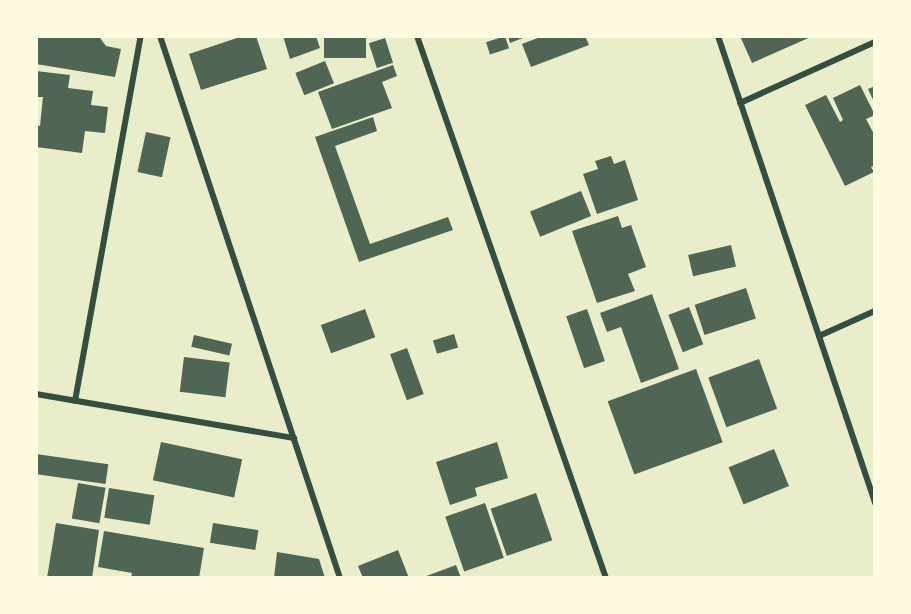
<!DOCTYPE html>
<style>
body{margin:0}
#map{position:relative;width:911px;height:614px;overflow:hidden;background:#e9edc9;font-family:"IBM Plex Sans",sans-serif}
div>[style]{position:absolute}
.building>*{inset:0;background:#4f6655;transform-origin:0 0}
.minor>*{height:6px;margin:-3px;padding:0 3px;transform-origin:3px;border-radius:3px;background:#344e41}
span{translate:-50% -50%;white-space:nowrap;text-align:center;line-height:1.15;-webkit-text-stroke:5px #fefae0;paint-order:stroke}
.frame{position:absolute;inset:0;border:38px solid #fefae0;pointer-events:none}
</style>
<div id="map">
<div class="building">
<i style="clip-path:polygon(36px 36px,100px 38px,106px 46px,121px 49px,115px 77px,36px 64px)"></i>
<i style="clip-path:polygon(243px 36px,256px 36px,267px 69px,201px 90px,189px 54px)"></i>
<i style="clip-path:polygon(283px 36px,316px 36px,320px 48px,290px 59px)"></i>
<i style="left:324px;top:36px;width:42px;height:22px"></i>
<i style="left:505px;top:36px;width:13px;height:20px;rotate:72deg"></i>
<i style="clip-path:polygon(508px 36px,528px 36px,510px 43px)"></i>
<i style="clip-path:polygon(543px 36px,585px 36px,589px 45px,531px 67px,522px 44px)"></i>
<i style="clip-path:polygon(740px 36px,813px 36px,752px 63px)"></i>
<i style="left:385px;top:38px;width:26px;height:17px;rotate:72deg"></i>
<i style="left:325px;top:61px;width:24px;height:32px;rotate:68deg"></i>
<i style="clip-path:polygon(393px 65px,397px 76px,382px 82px,392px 108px,332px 129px,318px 92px)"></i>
<i style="clip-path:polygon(36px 71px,70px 75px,68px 88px,93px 91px,91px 105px,108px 107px,105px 133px,85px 131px,82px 153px,36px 147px,36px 125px,40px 126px,43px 97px,36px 97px)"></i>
<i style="clip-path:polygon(860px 85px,875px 115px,866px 119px,875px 136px,875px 165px,871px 167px,874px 172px,845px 186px,805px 105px,826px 95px,840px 122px,843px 120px,833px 98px)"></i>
<i style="clip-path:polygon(875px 86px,875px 104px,868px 89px)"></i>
<i style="clip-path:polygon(373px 117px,377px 131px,335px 146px,370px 244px,448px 217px,453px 230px,359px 262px,315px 137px)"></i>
<i style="left:146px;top:132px;width:25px;height:41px;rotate:12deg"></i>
<i style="clip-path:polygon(611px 156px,614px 164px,625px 160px,638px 200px,597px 214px,583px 174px,598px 169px,595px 161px)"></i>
<i style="left:581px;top:191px;width:27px;height:55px;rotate:68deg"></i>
<i style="clip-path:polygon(618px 216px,622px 228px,631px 225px,646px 267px,628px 274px,635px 291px,597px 303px,572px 231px)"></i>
<i style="left:731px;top:245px;width:22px;height:44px;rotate:77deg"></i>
<i style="left:746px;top:288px;width:32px;height:54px;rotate:72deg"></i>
<i style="clip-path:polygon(652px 294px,679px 369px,641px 383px,621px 327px,607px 332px,600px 313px)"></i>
<i style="left:689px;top:307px;width:40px;height:22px;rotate:69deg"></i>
<i style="left:365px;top:309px;width:30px;height:47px;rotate:70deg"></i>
<i style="left:587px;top:309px;width:55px;height:22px;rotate:71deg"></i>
<i style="left:454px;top:334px;width:14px;height:22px;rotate:73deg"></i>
<i style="left:194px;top:335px;width:39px;height:12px;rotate:13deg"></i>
<i style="left:407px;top:348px;width:49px;height:18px;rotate:70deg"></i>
<i style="left:184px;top:357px;width:46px;height:35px;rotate:7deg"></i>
<i style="left:759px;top:359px;width:53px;height:54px;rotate:70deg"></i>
<i style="left:696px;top:369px;width:78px;height:94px;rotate:70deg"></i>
<i style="left:161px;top:442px;width:83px;height:39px;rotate:12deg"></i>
<i style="clip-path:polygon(497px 442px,508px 478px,475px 488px,477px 496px,450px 505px,436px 462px)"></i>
<i style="left:774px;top:449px;width:40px;height:49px;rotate:68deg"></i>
<i style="left:36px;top:454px;width:73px;height:20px;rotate:8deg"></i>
<i style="left:78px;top:483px;width:28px;height:36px;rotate:10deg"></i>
<i style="left:109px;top:488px;width:46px;height:30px;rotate:9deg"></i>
<i style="left:536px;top:493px;width:50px;height:48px;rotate:71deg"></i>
<i style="left:485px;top:503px;width:58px;height:42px;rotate:71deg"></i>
<i style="clip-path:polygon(56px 523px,99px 530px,92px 578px,47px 578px)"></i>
<i style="left:213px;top:523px;width:46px;height:20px;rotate:9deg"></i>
<i style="clip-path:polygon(104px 531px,204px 548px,199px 578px,131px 578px,132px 573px,98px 567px)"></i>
<i style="clip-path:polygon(398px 550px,409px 578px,363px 578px,358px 566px)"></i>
<i style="clip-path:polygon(277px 552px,319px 559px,325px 578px,274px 578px)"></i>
<i style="clip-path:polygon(456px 565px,461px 578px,421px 578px)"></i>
</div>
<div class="minor">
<i style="left:160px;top:36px;width:571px;rotate:71.63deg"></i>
<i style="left:417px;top:36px;width:574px;rotate:70.78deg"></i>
<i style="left:718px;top:36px;width:493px;rotate:71.4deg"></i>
<i style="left:740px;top:103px;width:148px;rotate:-24.3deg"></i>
<i style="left:819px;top:336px;width:61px;rotate:-24.1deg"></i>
<i style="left:36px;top:394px;width:262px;rotate:9.7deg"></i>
<i style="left:75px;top:401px;width:371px;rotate:-79.8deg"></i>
</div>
<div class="frame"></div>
</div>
